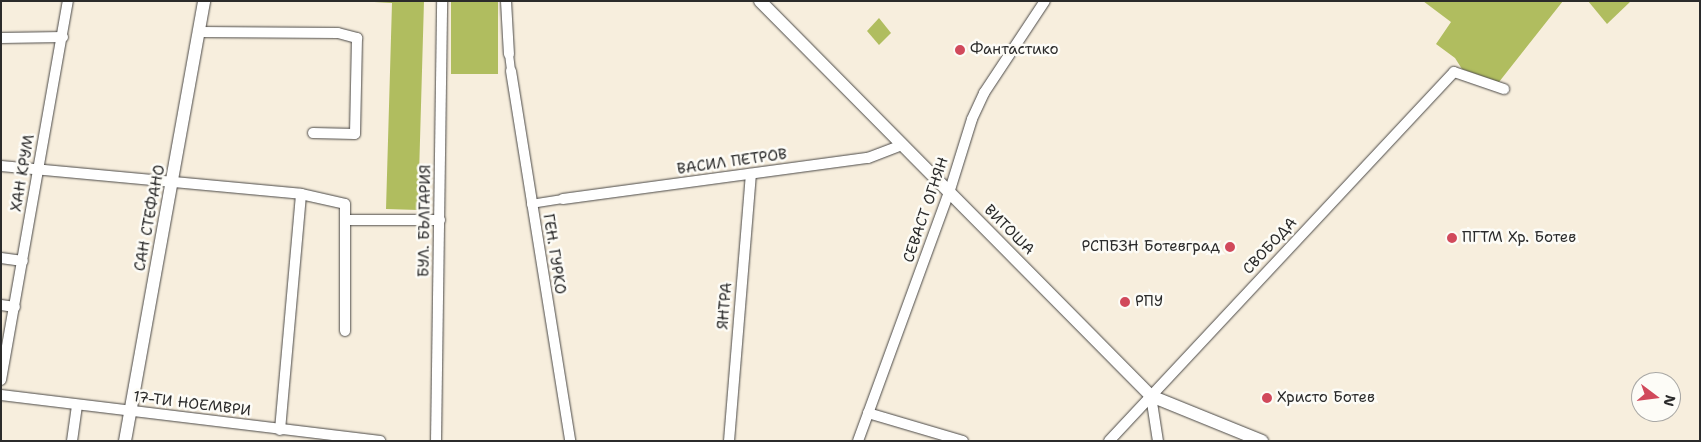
<!DOCTYPE html>
<meta charset="utf-8">
<style>
body{margin:0}
#map{position:relative;width:1701px;height:442px;overflow:hidden;background:#f7eedd;font-family:"Shantell Sans",sans-serif}
div>[style]{position:absolute}
.green>*{inset:0;background:#b0bd5f;transform-origin:0 0}
.roads{filter:drop-shadow(0 0 1px #4a4846) drop-shadow(0 0 1px #4a4846)}
.pedestrian>*{height:8px;margin:-4px;padding:0 4px;transform-origin:4px;border-radius:4px;background:#fff}
.minor>*{height:10px;margin:-5px;padding:0 5px;transform-origin:5px;border-radius:5px;background:#fff}
.tertiary>*{height:12px;margin:-6px;padding:0 6px;transform-origin:6px;border-radius:6px;background:#fff}
.dots>*{width:14px;height:14px;translate:-50% -50%;box-sizing:border-box;border:2px solid #fdfcf7;border-radius:50%}
span{translate:-50% -50%;white-space:nowrap;text-align:center;line-height:1.15;-webkit-text-stroke:5px #fdfcf7;paint-order:stroke}
.poi-label{font-size:15px;color:#2b2b2b}
.left{translate:0 -50%;text-align:left}
.right{translate:-100% -50%;text-align:right}
.street-label{font-size:15px;color:#2b2b2b}
.frame{position:absolute;inset:0;border:2px solid #2b2b2b;pointer-events:none}
.north{position:absolute;left:1631px;top:372px;width:50px;height:50px;box-sizing:border-box;background:#fdfcf7;border:1px solid #a9a8a5;border-radius:50%;rotate:105deg;font-size:14px;font-weight:700;line-height:20px;text-align:center;color:#2b2b2b}
.north::after{content:'';display:block;margin:auto;width:18px;height:22px;background:#d1495b;clip-path:polygon(50% 0,100% 100%,50% 72%,0 100%)}
</style>
<div id="map">
<div class="green">
<i style="clip-path:polygon(356px 1px,424px 1px,418px 210px,386px 209px,392px 3px)"></i>
<i style="left:451px;top:1px;width:47px;height:73px"></i>
<i style="clip-path:polygon(1423px 1px,1563px 1px,1499px 82px,1462px 69px,1455px 58px,1436px 44px,1451px 22px)"></i>
<i style="clip-path:polygon(1588px 1px,1631px 1px,1607px 24px)"></i>
<i style="clip-path:polygon(879px 18px,891px 33px,879px 45px,867px 31px)"></i>
</div>
<div class="roads">
<div class="pedestrian">
<i style="left:509px;top:54px;width:17px;rotate:83deg"></i>
<i style="left:531px;top:204px;width:32px;rotate:-9deg"></i>
</div>
<div class="minor">
<i style="left:506px;top:1px;width:53px;rotate:86.8deg"></i>
<i style="left:200px;top:32px;width:138px;rotate:0.4deg"></i>
<i style="left:338px;top:33px;width:20px;rotate:15deg"></i>
<i style="left:357px;top:38px;width:96px;rotate:91.2deg"></i>
<i style="left:355px;top:134px;width:42px;rotate:-178.6deg"></i>
<i style="left:1px;top:38px;width:62px;rotate:-0.9deg"></i>
<i style="left:511px;top:71px;width:375px;rotate:80.9deg"></i>
<i style="left:1px;top:166px;width:301px;rotate:5.3deg"></i>
<i style="left:301px;top:194px;width:45px;rotate:12.8deg"></i>
<i style="left:345px;top:204px;width:16px;rotate:90deg"></i>
<i style="left:345px;top:220px;width:95px"></i>
<i style="left:563px;top:199px;width:308px;rotate:-7.7deg"></i>
<i style="left:868px;top:158px;width:36px;rotate:-21deg"></i>
<i style="left:345px;top:220px;width:111px;rotate:90deg"></i>
<i style="left:1px;top:258px;width:22px;rotate:8deg"></i>
<i style="left:1px;top:305px;width:14px;rotate:8deg"></i>
<i style="left:1px;top:380px;width:385px;rotate:-80deg"></i>
<i style="left:1px;top:395px;width:382px;rotate:6.9deg"></i>
<i style="left:1151px;top:396px;width:46px;rotate:81.2deg"></i>
<i style="left:868px;top:413px;width:99px;rotate:16.4deg"></i>
<i style="left:280px;top:430px;width:237px;rotate:-84.9deg"></i>
<i style="left:72px;top:441px;width:36px;rotate:-82deg"></i>
<i style="left:436px;top:441px;width:440px;rotate:-89.2deg"></i>
<i style="left:729px;top:441px;width:268px;rotate:-85.3deg"></i>
<i style="left:858px;top:441px;width:264px;rotate:-69.9deg"></i>
<i style="left:949px;top:193px;width:77px;rotate:-72.7deg"></i>
<i style="left:972px;top:119px;width:29px;rotate:-65deg"></i>
<i style="left:984px;top:93px;width:110px;rotate:-56.5deg"></i>
<i style="left:1109px;top:441px;width:505px;rotate:-46.93deg"></i>
<i style="left:1454px;top:72px;width:53px;rotate:18.8deg"></i>
</div>
<div class="tertiary">
<i style="left:760px;top:1px;width:556px;rotate:45.29deg"></i>
<i style="left:1151px;top:396px;width:120px;rotate:22.1deg"></i>
<i style="left:125px;top:441px;width:447px;rotate:-79.8deg"></i>
</div>
</div>
<div class="dots">
<i style="left:960px;top:50px;background:#d1495b"></i>
<i style="left:1452px;top:238px;background:#d1495b"></i>
<i style="left:1230px;top:247px;background:#d1495b"></i>
<i style="left:1125px;top:302px;background:#d1495b"></i>
<i style="left:1267px;top:398px;background:#d1495b"></i>
</div>
<div class="poi-label">
<span class="left" style="left:970px;top:50px">Фантастико</span>
<span class="left" style="left:1462px;top:238px">ПГТМ Хр. Ботев</span>
<span class="right" style="left:1220px;top:247px">РСПБЗН Ботевград</span>
<span class="left" style="left:1135px;top:302px">РПУ</span>
<span class="left" style="left:1277px;top:398px">Христо Ботев</span>
</div>
<div class="street-label">
<span style="left:732px;top:162px;rotate:-8deg">ВАСИЛ ПЕТРОВ</span>
<span style="left:23px;top:173px;rotate:-80deg">ХАН КРУМ</span>
<span style="left:926px;top:210px;rotate:-71deg">СЕВАСТ ОГНЯН</span>
<span style="left:150px;top:218px;rotate:-79deg">САН СТЕФАНО</span>
<span style="left:425px;top:221px;rotate:-89deg">БУЛ. БЪЛГАРИЯ</span>
<span style="left:1009px;top:230px;rotate:45deg">ВИТОША</span>
<span style="left:1270px;top:246px;rotate:-47deg">СВОБОДА</span>
<span style="left:554px;top:254px;rotate:81deg">ГЕН. ГУРКО</span>
<span style="left:725px;top:306px;rotate:-85deg">ЯНТРА</span>
<span style="left:192px;top:404px;rotate:7deg">17-ТИ НОЕМВРИ</span>
</div>
<div class="frame"></div>
<div class="north">N</div>
</div>
